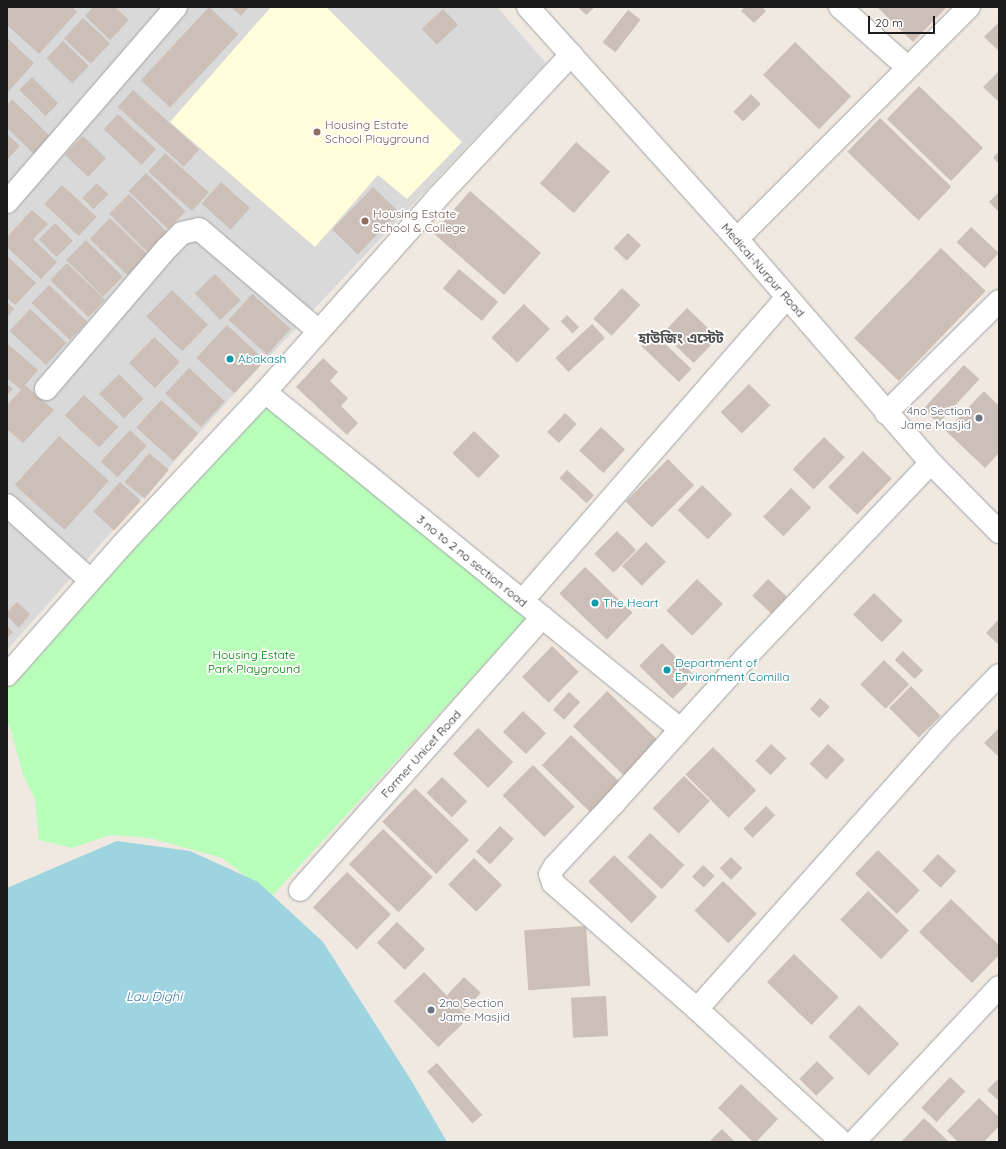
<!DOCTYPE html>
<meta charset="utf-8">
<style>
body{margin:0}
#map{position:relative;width:1006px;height:1149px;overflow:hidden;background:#efe9e1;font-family:Quicksand,"Noto Sans Bengali",sans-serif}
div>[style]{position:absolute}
.residential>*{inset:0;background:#dad9d9}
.education>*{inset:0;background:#fffdda}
.park>*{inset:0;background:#b9fdbb}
.water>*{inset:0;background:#9dd4e0}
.building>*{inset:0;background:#cbbfb7;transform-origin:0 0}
.roads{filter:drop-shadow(0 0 1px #a3a3a3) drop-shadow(0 0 1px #a3a3a3)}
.minor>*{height:22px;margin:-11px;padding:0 11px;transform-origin:11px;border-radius:11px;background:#fff}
.dots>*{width:11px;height:11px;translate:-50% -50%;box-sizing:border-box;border:2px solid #fff;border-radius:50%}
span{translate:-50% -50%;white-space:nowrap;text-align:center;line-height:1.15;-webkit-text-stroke:3.5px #fff;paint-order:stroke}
.education-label{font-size:12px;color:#785e54}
.left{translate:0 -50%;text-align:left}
.street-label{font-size:12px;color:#1c1c1c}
.culture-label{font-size:12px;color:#0d838f}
.worship-label{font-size:12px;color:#5b616d}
.right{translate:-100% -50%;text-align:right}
.park-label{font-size:12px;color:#038207}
.water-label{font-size:13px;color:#407aab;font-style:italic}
.quarter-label{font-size:14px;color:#4f4f4f;font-weight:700}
.frame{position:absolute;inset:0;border:8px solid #1c1c1c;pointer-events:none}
.scale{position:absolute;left:868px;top:16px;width:67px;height:18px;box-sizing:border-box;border:2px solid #1c1c1c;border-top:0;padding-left:5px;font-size:12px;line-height:14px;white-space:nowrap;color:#1c1c1c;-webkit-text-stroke:3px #fff;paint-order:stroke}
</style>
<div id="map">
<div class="residential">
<i style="clip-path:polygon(7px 7px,497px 7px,546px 63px,234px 394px,7px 650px)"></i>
</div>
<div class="education">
<i style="clip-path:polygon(271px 7px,326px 7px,462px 142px,407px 199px,378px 175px,315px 247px,170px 122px)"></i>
</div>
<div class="park">
<i style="clip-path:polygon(265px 401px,527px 618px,272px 896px,222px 858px,150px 838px,110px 835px,72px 848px,39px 840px,35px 799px,24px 777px,7px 718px,7px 688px,124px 548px)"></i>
</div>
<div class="water">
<i style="clip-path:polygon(117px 841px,190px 851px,258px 882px,323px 942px,411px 1080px,447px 1142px,7px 1142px,7px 888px)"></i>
</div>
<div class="building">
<i style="clip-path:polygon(7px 7px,72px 7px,77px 12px,39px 54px,7px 25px)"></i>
<i style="clip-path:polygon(93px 7px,115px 7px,129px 20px,110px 40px,85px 16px)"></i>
<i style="left:209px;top:7px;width:40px;height:100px;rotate:43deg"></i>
<i style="clip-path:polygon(231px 7px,249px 7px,241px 16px)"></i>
<i style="clip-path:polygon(578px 7px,595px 7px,586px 15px)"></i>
<i style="clip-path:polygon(745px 7px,762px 7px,766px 11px,754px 23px,741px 11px)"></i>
<i style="clip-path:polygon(877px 7px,947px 7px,913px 42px)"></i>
<i style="left:443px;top:9px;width:22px;height:29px;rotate:47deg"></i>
<i style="left:628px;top:10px;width:16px;height:41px;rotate:38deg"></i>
<i style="left:83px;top:18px;width:37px;height:28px;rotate:43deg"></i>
<i style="clip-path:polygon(999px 22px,999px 51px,984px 37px)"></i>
<i style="clip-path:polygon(7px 38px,34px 63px,7px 93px)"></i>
<i style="left:63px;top:41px;width:36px;height:24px;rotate:44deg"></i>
<i style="left:795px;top:42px;width:78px;height:46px;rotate:44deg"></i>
<i style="clip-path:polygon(999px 71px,999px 102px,983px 87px)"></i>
<i style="left:32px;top:77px;width:37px;height:18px;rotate:45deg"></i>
<i style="left:919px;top:86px;width:89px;height:46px;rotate:44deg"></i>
<i style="left:133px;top:90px;width:89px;height:23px;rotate:42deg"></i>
<i style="left:751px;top:94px;width:14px;height:25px;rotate:45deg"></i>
<i style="clip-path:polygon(12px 99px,51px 137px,34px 154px,7px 128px,7px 105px)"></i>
<i style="left:118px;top:114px;width:52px;height:21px;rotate:43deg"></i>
<i style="left:880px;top:118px;width:99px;height:47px;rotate:44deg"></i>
<i style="clip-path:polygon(7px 134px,20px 146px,7px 160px)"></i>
<i style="left:83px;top:136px;width:32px;height:26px;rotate:44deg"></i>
<i style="left:576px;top:142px;width:45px;height:55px;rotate:41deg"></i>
<i style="clip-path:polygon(999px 151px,999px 164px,993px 158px)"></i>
<i style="left:165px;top:153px;width:59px;height:25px;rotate:42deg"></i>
<i style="left:146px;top:173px;width:55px;height:25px;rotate:44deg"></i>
<i style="left:221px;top:182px;width:39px;height:29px;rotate:42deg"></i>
<i style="left:97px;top:183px;width:16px;height:21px;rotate:45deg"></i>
<i style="left:62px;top:185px;width:47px;height:26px;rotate:43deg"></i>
<i style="left:373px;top:187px;width:36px;height:59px;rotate:44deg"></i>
<i style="left:470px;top:191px;width:94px;height:56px;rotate:41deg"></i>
<i style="clip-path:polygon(999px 192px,999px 212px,989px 202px)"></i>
<i style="left:129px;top:194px;width:54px;height:28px;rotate:45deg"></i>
<i style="clip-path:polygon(32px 210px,48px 224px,33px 239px,57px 262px,41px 279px,7px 247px,7px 237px)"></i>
<i style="left:110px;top:218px;width:52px;height:29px;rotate:44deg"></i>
<i style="left:55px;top:223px;width:25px;height:23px;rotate:45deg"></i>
<i style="left:971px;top:227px;width:38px;height:21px;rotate:43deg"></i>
<i style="left:628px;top:233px;width:18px;height:21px;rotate:43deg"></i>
<i style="left:86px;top:240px;width:52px;height:28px;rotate:45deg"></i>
<i style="left:941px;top:248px;width:62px;height:125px;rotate:44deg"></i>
<i style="clip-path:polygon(7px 256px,36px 283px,15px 305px,7px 298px)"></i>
<i style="left:67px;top:263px;width:53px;height:24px;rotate:44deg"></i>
<i style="left:459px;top:269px;width:51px;height:25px;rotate:40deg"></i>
<i style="left:215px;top:274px;width:37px;height:28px;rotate:46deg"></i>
<i style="left:49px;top:285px;width:53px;height:25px;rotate:44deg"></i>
<i style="left:622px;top:288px;width:25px;height:42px;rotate:43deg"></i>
<i style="left:172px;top:290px;width:50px;height:37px;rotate:44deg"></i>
<i style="left:252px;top:294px;width:52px;height:35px;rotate:42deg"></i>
<i style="clip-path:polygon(7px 302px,14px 309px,7px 317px)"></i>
<i style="left:524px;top:304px;width:36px;height:47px;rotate:44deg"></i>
<i style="left:687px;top:308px;width:43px;height:35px;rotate:44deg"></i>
<i style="left:30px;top:309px;width:50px;height:30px;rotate:43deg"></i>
<i style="left:567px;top:315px;width:17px;height:9px;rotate:45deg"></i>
<i style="left:592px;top:324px;width:19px;height:50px;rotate:47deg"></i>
<i style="left:227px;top:325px;width:52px;height:45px;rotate:43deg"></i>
<i style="left:654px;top:333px;width:52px;height:18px;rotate:44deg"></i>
<i style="left:154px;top:337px;width:36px;height:36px;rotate:44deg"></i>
<i style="clip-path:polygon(7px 343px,38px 370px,25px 385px,54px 410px,23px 443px,7px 429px,7px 405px,21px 390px,7px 378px)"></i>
<i style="clip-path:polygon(323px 358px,338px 372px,330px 381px,348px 398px,341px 406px,358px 423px,347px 435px,296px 387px)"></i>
<i style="left:964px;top:365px;width:21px;height:60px;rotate:43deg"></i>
<i style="left:189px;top:368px;width:49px;height:35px;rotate:43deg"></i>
<i style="left:119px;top:374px;width:35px;height:28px;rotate:45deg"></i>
<i style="clip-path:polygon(7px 384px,13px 389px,7px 395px)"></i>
<i style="left:749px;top:384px;width:30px;height:40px;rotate:45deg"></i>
<i style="clip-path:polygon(984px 391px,999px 406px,999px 453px,985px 468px,946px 431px)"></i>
<i style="left:84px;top:395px;width:47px;height:28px;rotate:43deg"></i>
<i style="left:161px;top:400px;width:50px;height:37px;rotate:42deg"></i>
<i style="left:565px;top:413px;width:16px;height:26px;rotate:43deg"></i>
<i style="left:601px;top:427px;width:33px;height:32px;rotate:43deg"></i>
<i style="left:130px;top:430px;width:23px;height:43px;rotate:43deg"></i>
<i style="left:474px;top:431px;width:36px;height:31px;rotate:44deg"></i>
<i style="left:59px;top:436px;width:67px;height:66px;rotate:42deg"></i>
<i style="left:824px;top:437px;width:29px;height:45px;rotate:44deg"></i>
<i style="left:863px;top:451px;width:40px;height:50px;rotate:44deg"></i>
<i style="left:149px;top:453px;width:26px;height:38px;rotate:40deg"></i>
<i style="left:668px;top:459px;width:37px;height:60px;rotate:45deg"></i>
<i style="left:567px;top:470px;width:37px;height:11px;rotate:43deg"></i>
<i style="left:120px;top:482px;width:28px;height:40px;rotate:42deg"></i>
<i style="left:702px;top:485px;width:42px;height:35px;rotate:44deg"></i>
<i style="left:791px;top:488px;width:28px;height:40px;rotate:44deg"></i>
<i style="left:617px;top:531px;width:27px;height:32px;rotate:45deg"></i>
<i style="left:646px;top:542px;width:28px;height:34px;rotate:45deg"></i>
<i style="left:585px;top:567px;width:66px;height:37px;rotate:44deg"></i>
<i style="left:697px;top:579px;width:36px;height:44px;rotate:44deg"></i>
<i style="left:768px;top:579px;width:26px;height:23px;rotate:43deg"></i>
<i style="left:874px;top:593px;width:40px;height:30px;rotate:44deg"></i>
<i style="clip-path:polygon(17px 602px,30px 614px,19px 628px,7px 616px,7px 612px)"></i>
<i style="clip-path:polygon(999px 619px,999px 645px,986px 633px)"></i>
<i style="clip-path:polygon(7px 626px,13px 632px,7px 638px)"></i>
<i style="left:662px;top:643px;width:47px;height:32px;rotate:45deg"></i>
<i style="left:552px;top:646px;width:37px;height:43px;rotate:44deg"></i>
<i style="left:903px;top:651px;width:28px;height:12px;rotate:44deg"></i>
<i style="left:884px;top:660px;width:35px;height:34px;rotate:44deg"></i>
<i style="left:911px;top:686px;width:42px;height:31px;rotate:45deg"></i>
<i style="left:607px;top:691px;width:77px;height:49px;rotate:44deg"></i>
<i style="left:569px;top:692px;width:15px;height:24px;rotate:42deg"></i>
<i style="left:820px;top:698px;width:13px;height:15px;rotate:42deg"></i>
<i style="left:523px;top:711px;width:32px;height:29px;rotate:44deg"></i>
<i style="left:478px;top:728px;width:49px;height:36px;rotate:44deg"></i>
<i style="clip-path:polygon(999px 728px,999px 757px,984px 743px)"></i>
<i style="left:571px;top:735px;width:68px;height:42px;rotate:44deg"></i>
<i style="left:771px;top:744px;width:21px;height:23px;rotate:43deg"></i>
<i style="left:828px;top:744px;width:23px;height:27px;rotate:43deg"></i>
<i style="left:713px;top:747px;width:61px;height:39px;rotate:45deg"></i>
<i style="left:533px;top:765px;width:59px;height:43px;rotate:45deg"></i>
<i style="left:684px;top:776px;width:36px;height:45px;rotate:44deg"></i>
<i style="left:442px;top:777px;width:35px;height:22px;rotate:44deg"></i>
<i style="left:415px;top:788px;width:75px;height:47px;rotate:44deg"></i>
<i style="left:766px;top:806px;width:13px;height:32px;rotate:45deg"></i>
<i style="left:500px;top:826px;width:19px;height:35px;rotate:43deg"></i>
<i style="left:383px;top:829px;width:69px;height:49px;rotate:44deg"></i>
<i style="left:650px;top:833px;width:47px;height:33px;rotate:43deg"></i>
<i style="left:878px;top:850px;width:58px;height:33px;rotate:44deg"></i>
<i style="left:938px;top:854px;width:25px;height:23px;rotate:43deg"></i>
<i style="left:614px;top:855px;width:60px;height:37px;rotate:44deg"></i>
<i style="left:731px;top:857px;width:16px;height:16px;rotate:45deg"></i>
<i style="left:474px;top:858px;width:39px;height:37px;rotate:44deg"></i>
<i style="left:703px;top:865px;width:16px;height:16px;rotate:43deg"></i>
<i style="left:347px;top:872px;width:61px;height:49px;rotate:44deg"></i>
<i style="left:723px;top:881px;width:47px;height:41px;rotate:44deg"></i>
<i style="left:868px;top:891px;width:57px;height:40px;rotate:44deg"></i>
<i style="clip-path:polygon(951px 899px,999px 945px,999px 955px,972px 983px,919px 932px)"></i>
<i style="left:397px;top:922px;width:39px;height:29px;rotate:44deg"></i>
<i style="left:586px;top:926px;width:60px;height:62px;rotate:86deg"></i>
<i style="left:794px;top:954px;width:62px;height:39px;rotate:44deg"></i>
<i style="left:424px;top:972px;width:64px;height:42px;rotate:46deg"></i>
<i style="left:464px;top:977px;width:23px;height:25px;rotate:43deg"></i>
<i style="left:606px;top:996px;width:40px;height:35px;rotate:87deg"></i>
<i style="left:859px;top:1005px;width:56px;height:44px;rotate:44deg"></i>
<i style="left:817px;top:1061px;width:24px;height:25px;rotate:45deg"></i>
<i style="left:437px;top:1063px;width:69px;height:13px;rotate:49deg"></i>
<i style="left:950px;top:1077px;width:21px;height:42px;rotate:43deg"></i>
<i style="clip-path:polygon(997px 1080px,999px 1081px,999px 1101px,987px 1090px)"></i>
<i style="clip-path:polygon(741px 1084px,778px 1119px,756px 1142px,753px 1142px,718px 1108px)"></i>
<i style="clip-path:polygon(979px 1098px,999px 1117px,999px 1126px,984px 1142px,958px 1142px,947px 1131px)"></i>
<i style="clip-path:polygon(924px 1118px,949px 1142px,901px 1142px)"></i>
<i style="clip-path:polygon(722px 1129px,735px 1142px,709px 1142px)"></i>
</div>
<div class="roads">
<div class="minor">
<i style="left:528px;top:7px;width:312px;rotate:48deg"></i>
<i style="left:737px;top:239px;width:296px;rotate:49.1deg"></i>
<i style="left:931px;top:463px;width:97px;rotate:45.4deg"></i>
<i style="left:840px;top:7px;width:90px;rotate:41.8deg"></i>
<i style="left:7px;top:202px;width:258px;rotate:-49.1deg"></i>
<i style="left:737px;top:239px;width:328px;rotate:-45deg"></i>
<i style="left:46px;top:389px;width:186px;rotate:-49.4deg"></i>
<i style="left:167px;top:248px;width:21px;rotate:-45deg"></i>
<i style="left:182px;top:233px;width:17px;rotate:-13deg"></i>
<i style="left:199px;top:229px;width:157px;rotate:40.4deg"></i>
<i style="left:265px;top:392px;width:535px;rotate:39.08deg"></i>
<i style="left:886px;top:413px;width:159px;rotate:-44.7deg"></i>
<i style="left:7px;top:505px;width:112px;rotate:42.1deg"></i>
<i style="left:522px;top:601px;width:403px;rotate:-48.9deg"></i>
<i style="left:7px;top:675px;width:174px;rotate:-48.5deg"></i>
<i style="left:122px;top:545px;width:209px;rotate:-46.9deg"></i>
<i style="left:265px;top:392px;width:261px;rotate:-48.4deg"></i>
<i style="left:438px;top:197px;width:195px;rotate:-46.9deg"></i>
<i style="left:300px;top:890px;width:365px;rotate:-48.4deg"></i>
<i style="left:697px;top:1009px;width:191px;rotate:-138.8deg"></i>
<i style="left:553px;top:883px;width:9px;rotate:-108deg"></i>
<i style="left:550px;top:874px;width:9px;rotate:-58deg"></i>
<i style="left:555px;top:866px;width:88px;rotate:-46.8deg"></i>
<i style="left:615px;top:802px;width:194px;rotate:-47.9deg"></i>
<i style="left:745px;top:658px;width:269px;rotate:-46.4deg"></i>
<i style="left:842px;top:1142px;width:197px;rotate:-137.5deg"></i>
<i style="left:697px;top:1009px;width:364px;rotate:-48.3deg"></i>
<i style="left:939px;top:737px;width:86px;rotate:-45.9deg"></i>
<i style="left:854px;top:1142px;width:212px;rotate:-46.9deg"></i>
</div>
</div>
<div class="dots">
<i style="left:317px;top:132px;background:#8d6e63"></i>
<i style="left:365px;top:221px;background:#8d6e63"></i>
<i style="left:230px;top:359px;background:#0f9aa8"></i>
<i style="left:979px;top:418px;background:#6b7280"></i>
<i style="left:595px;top:603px;background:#0f9aa8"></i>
<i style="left:667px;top:670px;background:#0f9aa8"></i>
<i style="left:431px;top:1010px;background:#6b7280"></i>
</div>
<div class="education-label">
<span class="left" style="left:325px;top:132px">Housing Estate<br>School Playground</span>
<span class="left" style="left:373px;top:221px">Housing Estate<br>School &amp; College</span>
</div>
<div class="street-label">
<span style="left:763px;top:270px;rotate:49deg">Medical-Nurpur Road</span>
<span style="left:472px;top:561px;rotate:39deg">3 no to 2 no section road</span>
<span style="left:421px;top:754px;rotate:-48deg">Former Unicef Road</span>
</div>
<div class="culture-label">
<span class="left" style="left:238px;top:359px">Abakash</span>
<span class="left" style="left:603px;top:603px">The Heart</span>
<span class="left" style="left:675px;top:670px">Department of<br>Environment Comilla</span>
</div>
<div class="worship-label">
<span class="right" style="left:971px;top:418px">4no Section<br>Jame Masjid</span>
<span class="left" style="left:439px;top:1010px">2no Section<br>Jame Masjid</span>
</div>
<div class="park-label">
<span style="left:254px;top:662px">Housing Estate<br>Park Playground</span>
</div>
<div class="water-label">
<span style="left:154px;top:996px">Lau Dighi</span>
</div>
<div class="quarter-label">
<span style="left:681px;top:338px">হাউজিং এস্টেট</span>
</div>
<div class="frame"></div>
<div class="scale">20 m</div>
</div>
